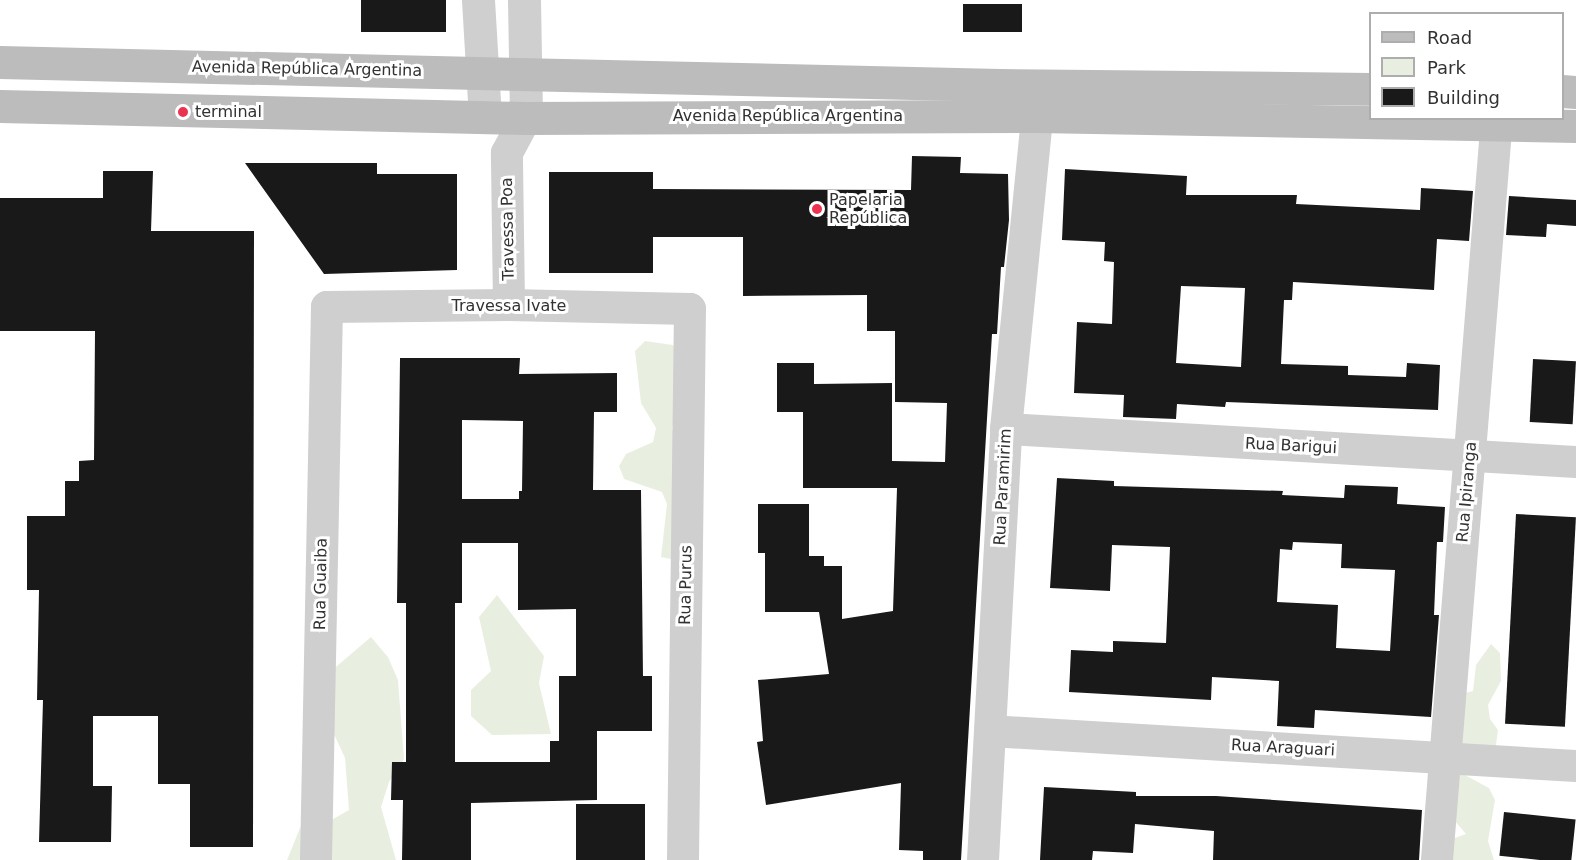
<!DOCTYPE html>
<meta charset="utf-8">
<style>
body{margin:0}
#map{position:relative;width:1576px;height:860px;overflow:hidden;background:#fff;font-family:"DejaVu Sans",sans-serif}
div>[style]{position:absolute}
.green>*{inset:0;background:#e9efe0}
.building>*{inset:0;background:#191919;transform-origin:0 0}
.minor>*{height:32px;margin:-16px;padding:0 16px;transform-origin:16px;border-radius:16px;background:#cfcfcf}
.tertiary>*{height:33px;margin:-16.5px;padding:0 16.5px;transform-origin:16.5px;border-radius:16.5px;background:#cfcfcf}
.secondary>*{height:33px;margin:-16.5px;padding:0 16.5px;transform-origin:16.5px;border-radius:16.5px;background:#bcbcbc}
.dots>*{width:16px;height:16px;translate:-50% -50%;box-sizing:border-box;border:3px solid #fff;border-radius:50%}
span{translate:-50% -50%;white-space:nowrap;text-align:center;line-height:1.15;-webkit-text-stroke:6px #fff;paint-order:stroke}
.street-label{font-size:16px;color:#323232}
.poi-label{font-size:16px;color:#323232}
.left{translate:0 -50%;text-align:left}
.legend{position:absolute;left:1369px;top:12px;width:195px;height:108px;box-sizing:border-box;background:#fff;border:2px solid #adadad;margin:0;padding:8px 10px;list-style:none;font-size:18px;color:#323232}
.legend li{display:flex;align-items:center;gap:12px;height:30px}
.legend b{width:30px;border:2px solid #adadad}
</style>
<div id="map">
<div class="green">
<i style="clip-path:polygon(645px 341px,673px 345px,679px 357px,681px 388px,672px 429px,680px 440px,681px 561px,661px 557px,667px 504px,662px 492px,624px 479px,619px 466px,626px 454px,653px 442px,656px 428px,641px 403px,635px 351px)"></i>
<i style="clip-path:polygon(497px 595px,544px 656px,539px 683px,551px 734px,492px 735px,471px 716px,471px 690px,491px 671px,479px 617px)"></i>
<i style="clip-path:polygon(371px 637px,388px 657px,398px 680px,404px 759px,389px 782px,381px 807px,396px 860px,287px 860px,300px 828px,326px 823px,349px 810px,345px 758px,321px 706px,324px 677px)"></i>
<i style="clip-path:polygon(1491px 644px,1500px 653px,1501px 681px,1488px 705px,1490px 719px,1498px 730px,1495px 752px,1455px 746px,1461px 694px,1473px 691px,1476px 665px)"></i>
<i style="clip-path:polygon(1450px 774px,1463px 774px,1489px 788px,1495px 800px,1488px 841px,1494px 860px,1442px 860px,1452px 839px,1466px 834px,1448px 813px)"></i>
</div>
<div class="building">
<i style="left:361px;top:0;width:85px;height:32px"></i>
<i style="left:963px;top:4px;width:59px;height:28px"></i>
<i style="clip-path:polygon(912px 156px,961px 157px,960px 173px,1008px 174px,1009px 220px,1004px 267px,1001px 267px,997px 334px,992px 334px,961px 860px,923px 860px,923px 851px,899px 850px,901px 783px,766px 805px,757px 742px,763px 741px,758px 680px,829px 674px,819px 612px,765px 612px,765px 553px,758px 553px,758px 504px,809px 504px,809px 556px,824px 556px,824px 566px,842px 566px,842px 619px,893px 611px,897px 488px,803px 488px,803px 412px,777px 412px,777px 363px,814px 363px,814px 384px,892px 383px,892px 461px,945px 462px,947px 403px,895px 402px,895px 331px,867px 331px,867px 295px,743px 296px,743px 237px,653px 237px,653px 273px,549px 273px,549px 172px,653px 172px,653px 189px,911px 190px)"></i>
<i style="clip-path:polygon(245px 163px,377px 163px,377px 174px,457px 174px,457px 270px,324px 274px)"></i>
<i style="clip-path:polygon(evenodd,1065px 169px,1187px 176px,1186px 195px,1297px 195px,1296px 204px,1420px 210px,1421px 188px,1473px 191px,1469px 241px,1437px 239px,1434px 290px,1293px 282px,1292px 300px,1284px 300px,1281px 364px,1348px 366px,1348px 375px,1406px 377px,1407px 363px,1440px 365px,1438px 410px,1226px 402px,1225px 407px,1177px 404px,1176px 419px,1123px 417px,1124px 395px,1074px 393px,1077px 322px,1112px 324px,1114px 262px,1104px 261px,1105px 242px,1062px 240px,1065px 169px,1181px 286px,1245px 288px,1241px 367px,1176px 363px,1181px 286px)"></i>
<i style="clip-path:polygon(103px 171px,153px 171px,151px 231px,254px 231px,253px 847px,190px 847px,190px 784px,158px 784px,158px 716px,93px 716px,93px 786px,112px 786px,111px 842px,39px 842px,43px 700px,37px 700px,39px 590px,27px 590px,27px 516px,65px 516px,65px 481px,79px 481px,79px 461px,94px 460px,95px 331px,0 331px,0 198px,103px 198px)"></i>
<i style="clip-path:polygon(1509px 196px,1576px 200px,1576px 226px,1547px 224px,1546px 237px,1506px 235px)"></i>
<i style="clip-path:polygon(evenodd,400px 358px,520px 358px,519px 374px,617px 373px,617px 412px,594px 412px,593px 490px,641px 490px,643px 676px,652px 676px,652px 731px,597px 731px,597px 800px,471px 803px,471px 860px,402px 860px,403px 800px,391px 800px,392px 762px,406px 762px,406px 603px,397px 603px,400px 358px,462px 420px,523px 421px,522px 491px,519px 491px,519px 499px,462px 499px,462px 420px,400px 358px,462px 543px,518px 543px,518px 610px,576px 609px,576px 676px,559px 676px,559px 741px,550px 741px,550px 762px,455px 762px,455px 603px,462px 603px,462px 543px)"></i>
<i style="left:1533px;top:359px;width:43px;height:63px;rotate:3deg"></i>
<i style="clip-path:polygon(evenodd,1057px 478px,1114px 481px,1114px 486px,1283px 491px,1282px 495px,1344px 498px,1345px 485px,1398px 487px,1397px 504px,1445px 507px,1443px 542px,1437px 542px,1434px 615px,1439px 615px,1431px 717px,1315px 710px,1314px 728px,1277px 726px,1279px 681px,1212px 677px,1211px 700px,1069px 692px,1071px 650px,1113px 652px,1113px 641px,1166px 643px,1170px 547px,1112px 545px,1110px 591px,1050px 588px,1057px 478px,1293px 542px,1342px 544px,1341px 568px,1395px 570px,1390px 651px,1336px 648px,1338px 605px,1277px 602px,1280px 549px,1292px 550px,1293px 542px)"></i>
<i style="left:1516px;top:514px;width:60px;height:210px;rotate:3deg"></i>
<i style="clip-path:polygon(1044px 787px,1136px 792px,1136px 796px,1216px 796px,1422px 810px,1419px 860px,1213px 860px,1214px 831px,1135px 824px,1133px 853px,1093px 851px,1092px 860px,1040px 860px)"></i>
<i style="left:576px;top:804px;width:69px;height:56px"></i>
<i style="left:1504px;top:812px;width:72px;height:44px;rotate:6deg"></i>
</div>
<div class="minor">
<i style="left:509px;top:305px;width:152px;rotate:-90.8deg"></i>
<i style="left:507px;top:153px;width:40px;rotate:-62deg"></i>
<i style="left:1006px;top:429px;width:571px;rotate:3.31deg"></i>
<i style="left:990px;top:731px;width:587px;rotate:3.42deg"></i>
<i style="left:316px;top:860px;width:553px;rotate:-88.86deg"></i>
<i style="left:327px;top:307px;width:182px;rotate:-0.6deg"></i>
<i style="left:509px;top:305px;width:181px;rotate:1.3deg"></i>
<i style="left:690px;top:309px;width:551px;rotate:90.73deg"></i>
<i style="left:983px;top:860px;width:432px;rotate:-86.9deg"></i>
<i style="left:1006px;top:429px;width:342px;rotate:-84.3deg"></i>
<i style="left:1437px;top:860px;width:744px;rotate:-85.38deg"></i>
</div>
<div class="tertiary">
<i style="left:478px;top:0;width:117px;rotate:86.6deg"></i>
<i style="left:524px;top:0;width:118px;rotate:89deg"></i>
</div>
<div class="secondary">
<i style="left:0;top:62px;width:1000px;rotate:1.32deg"></i>
<i style="left:1000px;top:85px;width:370px;rotate:0.6deg"></i>
<i style="left:1562px;top:91px;width:14px;rotate:4deg"></i>
<i style="left:0;top:106px;width:526px;rotate:1.31deg"></i>
<i style="left:526px;top:118px;width:511px;rotate:-0.22deg"></i>
<i style="left:1037px;top:116px;width:539px;rotate:1.06deg"></i>
</div>
<div class="dots">
<i style="left:183px;top:112px;background:#ea3351"></i>
<i style="left:817px;top:209px;background:#ea3351"></i>
</div>
<div class="street-label">
<span style="left:307px;top:69px;rotate:1deg">Avenida República Argentina</span>
<span style="left:788px;top:116px">Avenida República Argentina</span>
<span style="left:508px;top:229px;rotate:-91deg">Travessa Poa</span>
<span style="left:509px;top:306px">Travessa Ivate</span>
<span style="left:1291px;top:446px;rotate:3deg">Rua Barigui</span>
<span style="left:1003px;top:487px;rotate:-87deg">Rua Paramirim</span>
<span style="left:1467px;top:492px;rotate:-85deg">Rua Ipiranga</span>
<span style="left:321px;top:584px;rotate:-89deg">Rua Guaiba</span>
<span style="left:686px;top:585px;rotate:-89deg">Rua Purus</span>
<span style="left:1283px;top:748px;rotate:3deg">Rua Araguari</span>
</div>
<div class="poi-label">
<span class="left" style="left:195px;top:112px">terminal</span>
<span class="left" style="left:829px;top:209px">Papelaria<br>República</span>
</div>
<ul class="legend">
<li><b style="height:8px;background:#bcbcbc"></b>Road</li>
<li><b style="height:16px;background:#e9efe0"></b>Park</li>
<li><b style="height:16px;background:#191919"></b>Building</li>
</ul>
</div>
